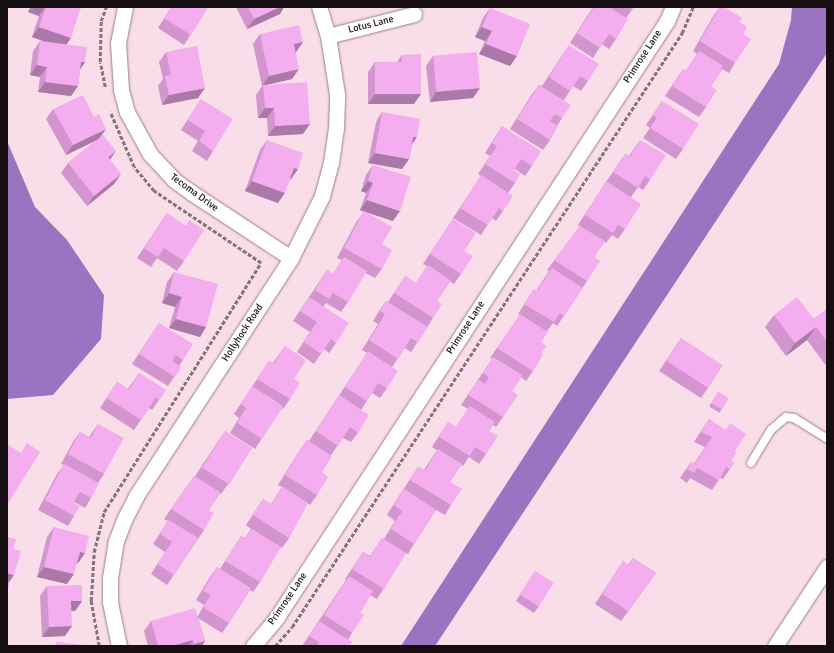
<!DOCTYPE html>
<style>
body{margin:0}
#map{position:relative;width:834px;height:653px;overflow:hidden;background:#f9dde8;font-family:Signika,sans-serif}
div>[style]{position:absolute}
.water>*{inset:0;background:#9a74c0}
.path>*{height:2.5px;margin-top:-1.25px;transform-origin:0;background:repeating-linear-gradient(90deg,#85727a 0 4px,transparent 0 6px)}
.roads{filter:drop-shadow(0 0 1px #987f89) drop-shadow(0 0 1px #987f89)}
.service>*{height:8px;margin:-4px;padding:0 4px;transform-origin:4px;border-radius:4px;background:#fff}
.minor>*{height:15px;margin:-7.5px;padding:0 7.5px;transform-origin:7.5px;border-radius:7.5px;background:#fff}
.wall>*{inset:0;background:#d295cd;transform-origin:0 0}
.shaded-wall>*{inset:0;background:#ab79a7}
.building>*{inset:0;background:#f4adee;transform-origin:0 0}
span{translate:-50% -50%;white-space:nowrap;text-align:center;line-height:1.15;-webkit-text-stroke:3.5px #fff;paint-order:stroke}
.street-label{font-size:10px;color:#170e12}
.frame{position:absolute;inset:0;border:8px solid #170e12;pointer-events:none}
</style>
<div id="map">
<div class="water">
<i style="clip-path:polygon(792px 7px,827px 7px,827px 53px,435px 646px,401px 646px,779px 64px,791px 20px)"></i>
<i style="clip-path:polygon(7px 141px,35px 207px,67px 240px,104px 295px,101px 339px,53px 395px,7px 399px)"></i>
</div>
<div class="path">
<i style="left:105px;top:87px;width:25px;rotate:-101deg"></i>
<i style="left:100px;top:62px;width:41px;rotate:-88.6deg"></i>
<i style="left:101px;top:21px;width:15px;rotate:-70deg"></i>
<i style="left:99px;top:646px;width:46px;rotate:-100.1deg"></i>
<i style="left:91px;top:601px;width:49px;rotate:-86.5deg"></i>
<i style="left:94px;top:552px;width:41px;rotate:-76deg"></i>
<i style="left:104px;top:512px;width:294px;rotate:-57.8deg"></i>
<i style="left:261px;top:263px;width:129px;rotate:-146.1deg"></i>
<i style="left:154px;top:191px;width:31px;rotate:-130deg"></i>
<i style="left:134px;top:167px;width:60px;rotate:-113.6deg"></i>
<i style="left:275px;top:646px;width:25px;rotate:-48deg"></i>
<i style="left:292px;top:627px;width:711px;rotate:-56.71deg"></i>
<i style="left:682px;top:33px;width:28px;rotate:-67deg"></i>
</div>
<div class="roads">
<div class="service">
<i style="left:751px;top:463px;width:39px;rotate:-59deg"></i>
<i style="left:771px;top:430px;width:20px;rotate:-41deg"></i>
<i style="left:786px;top:417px;width:8px;rotate:7deg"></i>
<i style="left:794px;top:418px;width:39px;rotate:32deg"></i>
</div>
<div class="minor">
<i style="left:125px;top:7px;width:37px;rotate:101deg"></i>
<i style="left:118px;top:43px;width:47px;rotate:86.3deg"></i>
<i style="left:121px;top:90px;width:23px;rotate:75deg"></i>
<i style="left:127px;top:112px;width:48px;rotate:61.3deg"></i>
<i style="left:150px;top:154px;width:35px;rotate:47deg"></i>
<i style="left:174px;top:180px;width:22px;rotate:36deg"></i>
<i style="left:192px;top:193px;width:118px;rotate:33.3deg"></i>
<i style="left:328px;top:36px;width:89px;rotate:-14.3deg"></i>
<i style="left:119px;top:646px;width:45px;rotate:-101.6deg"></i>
<i style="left:110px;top:602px;width:24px;rotate:-90deg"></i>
<i style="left:110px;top:578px;width:37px;rotate:-81deg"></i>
<i style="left:116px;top:541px;width:25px;rotate:-69deg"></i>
<i style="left:125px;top:518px;width:25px;rotate:-63deg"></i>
<i style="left:136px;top:496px;width:284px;rotate:-56.9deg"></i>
<i style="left:291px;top:258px;width:69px;rotate:-63.4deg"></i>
<i style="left:322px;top:196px;width:34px;rotate:-75deg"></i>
<i style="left:331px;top:163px;width:34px;rotate:-82deg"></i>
<i style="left:336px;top:129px;width:35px;rotate:-88deg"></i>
<i style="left:337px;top:94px;width:59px;rotate:-98.8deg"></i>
<i style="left:328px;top:36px;width:30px;rotate:-107deg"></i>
<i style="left:253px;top:646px;width:38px;rotate:-50deg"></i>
<i style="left:277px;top:617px;width:712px;rotate:-56.8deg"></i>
<i style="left:667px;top:21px;width:15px;rotate:-67deg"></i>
<i style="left:775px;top:646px;width:95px;rotate:-56.6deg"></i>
</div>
</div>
<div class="wall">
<i style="clip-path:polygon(30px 7px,81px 7px,66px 44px,85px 62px,80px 70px,78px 86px,71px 96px,38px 92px,40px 77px,30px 75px,33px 51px,40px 41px,45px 42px,32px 37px,39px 16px,28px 12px)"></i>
<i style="clip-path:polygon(171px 7px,208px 7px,184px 45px,158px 28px)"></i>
<i style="clip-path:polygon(236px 7px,284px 7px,280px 14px,247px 29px)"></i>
<i style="clip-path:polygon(593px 7px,634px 7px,626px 18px,616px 39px,609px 49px,602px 44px,593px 58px,570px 43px)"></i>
<i style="clip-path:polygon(720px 7px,740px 22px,743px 34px,735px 63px,729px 73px,722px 69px,711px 86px,706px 107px,699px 117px,665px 96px,683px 69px,686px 71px,697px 54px,693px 51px,714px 15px)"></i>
<i style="clip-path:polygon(490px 8px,510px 66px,479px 54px,485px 41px,475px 37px,483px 18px)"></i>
<i style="clip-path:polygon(260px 34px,303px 42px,296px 52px,292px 79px,264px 85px,303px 134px,268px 136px,267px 118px,258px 118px,256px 95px,263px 85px,262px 86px,253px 44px)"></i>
<i style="clip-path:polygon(569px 45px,588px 81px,581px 91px,573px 86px,564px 100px,562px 118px,557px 126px,550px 140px,543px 150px,510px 129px,532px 94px,539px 85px,542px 86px)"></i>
<i style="clip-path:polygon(166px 52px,198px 98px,162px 105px,158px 86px,163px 79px,159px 62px)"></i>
<i style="clip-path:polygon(402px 55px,414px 104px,368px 104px,368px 72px,375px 62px,397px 62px)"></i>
<i style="clip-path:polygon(433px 56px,473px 98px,430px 102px,426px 66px)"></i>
<i style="clip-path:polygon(201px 99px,213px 151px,207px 161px,192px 151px,198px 141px,181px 130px)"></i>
<i style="clip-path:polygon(662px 101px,683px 149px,676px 159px,643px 138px,650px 128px,646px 125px)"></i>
<i style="clip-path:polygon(53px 109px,101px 137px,110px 160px,114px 184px,87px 206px,61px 173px,68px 163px,97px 140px,66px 155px,46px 119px)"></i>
<i style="clip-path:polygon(382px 112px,412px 145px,409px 159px,402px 169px,368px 163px,376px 122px)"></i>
<i style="clip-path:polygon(502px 126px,532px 166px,525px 176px,515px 169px,514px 170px,515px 183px,508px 193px,503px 211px,496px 221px,492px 218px,481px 235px,453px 218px,481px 176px,478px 174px,490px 156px,485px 153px)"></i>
<i style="clip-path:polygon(267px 140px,298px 169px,291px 179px,290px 179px,278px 203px,245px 191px,260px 150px)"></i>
<i style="clip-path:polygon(640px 140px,650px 180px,643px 190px,638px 187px,631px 197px,625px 229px,618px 239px,612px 235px,606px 243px,604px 242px,594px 257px,587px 281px,557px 326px,553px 323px,547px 331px,541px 342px,541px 354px,533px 371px,526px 381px,521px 377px,512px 391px,503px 417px,496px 427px,493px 425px,489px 431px,486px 454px,479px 464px,469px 457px,463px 466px,461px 465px,450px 482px,451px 505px,445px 515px,436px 510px,414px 544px,408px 554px,406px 553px,377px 599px,370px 595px,360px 613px,352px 633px,348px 640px,350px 646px,302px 646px,346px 580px,345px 579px,363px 552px,370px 556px,382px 538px,384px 539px,395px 521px,387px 515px,397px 499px,418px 467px,424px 470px,437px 450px,432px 447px,448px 422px,456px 427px,468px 409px,461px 405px,492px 359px,490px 358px,520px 315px,518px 314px,534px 289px,536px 291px,549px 271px,547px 270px,580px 226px,578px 225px,600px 191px,625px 154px,629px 156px)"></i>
<i style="clip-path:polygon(373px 165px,393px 221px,365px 212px,382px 244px,382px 269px,375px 278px,365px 273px,348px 302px,341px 312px,326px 303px,323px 307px,336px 343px,329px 353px,324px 349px,314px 364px,297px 352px,310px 332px,293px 321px,327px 270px,333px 274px,342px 260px,337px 258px,357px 221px,364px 212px,360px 210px,366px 193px,361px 191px,366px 175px)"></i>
<i style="clip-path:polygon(167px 213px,184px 261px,177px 271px,157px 258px,151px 267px,137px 258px)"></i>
<i style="clip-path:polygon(453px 219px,464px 251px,461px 274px,454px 284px,450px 281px,437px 301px,433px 318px,411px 352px,405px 348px,392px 367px,387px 388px,380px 398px,372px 393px,361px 410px,358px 433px,351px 442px,343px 438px,331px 455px,322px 472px,317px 495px,310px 505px,307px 503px,289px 538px,282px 548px,280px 547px,260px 582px,253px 592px,250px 590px,229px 623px,222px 633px,198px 618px,205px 641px,202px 646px,148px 646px,144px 631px,151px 621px,198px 616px,204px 605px,196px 600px,210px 577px,217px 567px,220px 569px,241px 536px,245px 538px,251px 529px,246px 525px,263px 499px,271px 504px,282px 487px,278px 485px,300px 450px,307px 440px,309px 441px,367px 353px,362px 350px,378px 324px,373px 321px,379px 311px,386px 301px,388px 302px,405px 276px,416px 283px,427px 266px,423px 264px)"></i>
<i style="clip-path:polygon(174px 272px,206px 327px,200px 337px,169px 328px,175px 307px,162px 303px,167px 282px)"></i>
<i style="clip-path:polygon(827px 309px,827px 367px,807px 340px,786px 356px,765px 327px,774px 315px,814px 319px)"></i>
<i style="clip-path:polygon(159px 323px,183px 360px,179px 366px,181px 367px,168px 386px,132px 364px)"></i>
<i style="clip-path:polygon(681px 338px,708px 388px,701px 398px,659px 371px)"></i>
<i style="clip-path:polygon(285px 346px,294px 379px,290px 399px,283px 409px,282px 408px,255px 449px,230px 433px,239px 418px,234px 414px,269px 361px,273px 363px)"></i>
<i style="clip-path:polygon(139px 373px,166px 390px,152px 410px,149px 408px,134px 430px,100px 408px,117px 382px,128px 389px)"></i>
<i style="left:718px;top:392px;width:12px;height:17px;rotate:31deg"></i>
<i style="clip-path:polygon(709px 419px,735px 451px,731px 462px,734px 463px,723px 479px,720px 478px,712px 490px,690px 478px,687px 483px,680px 478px,691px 462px,694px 464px,705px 447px,694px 442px)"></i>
<i style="clip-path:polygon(98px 424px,104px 474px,98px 483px,91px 498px,85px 508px,74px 502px,73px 503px,74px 516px,68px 526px,38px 510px,57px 474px,64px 465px,61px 464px,73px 442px,80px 432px,89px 437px)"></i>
<i style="clip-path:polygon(225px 431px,228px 484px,221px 494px,220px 493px,209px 510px,204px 530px,167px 585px,151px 574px,165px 552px,153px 544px,168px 521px,164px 519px,194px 476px,195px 476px)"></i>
<i style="clip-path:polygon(54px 527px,85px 553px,78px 563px,77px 563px,67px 584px,37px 577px,47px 537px)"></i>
<i style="clip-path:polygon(633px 558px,656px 573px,621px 621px,595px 604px,623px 561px,628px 565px)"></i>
<i style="clip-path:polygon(535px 571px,539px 606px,534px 613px,516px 601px)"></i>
<i style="clip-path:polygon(47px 586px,82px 601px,75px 611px,71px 611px,65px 636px,42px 637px,40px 596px)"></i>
</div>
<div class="shaded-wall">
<i style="clip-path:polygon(32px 7px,45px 7px,39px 16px,28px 12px)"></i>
<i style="clip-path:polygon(280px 7px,284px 7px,280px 14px,247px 29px,254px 19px)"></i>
<i style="clip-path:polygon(39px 27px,71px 38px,64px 48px,32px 37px)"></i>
<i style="clip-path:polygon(482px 27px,492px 31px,485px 41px,475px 37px)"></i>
<i style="clip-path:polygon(303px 42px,296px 52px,287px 54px,294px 44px)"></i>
<i style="clip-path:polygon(486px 44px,517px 56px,510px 66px,479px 54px)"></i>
<i style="clip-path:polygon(81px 62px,85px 62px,78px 72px)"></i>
<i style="clip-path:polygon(37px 65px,47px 67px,40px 77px,30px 75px)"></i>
<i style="clip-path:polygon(299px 69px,292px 79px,262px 86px,269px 76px)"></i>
<i style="clip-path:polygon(45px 82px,78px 86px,71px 96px,38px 92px)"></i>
<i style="clip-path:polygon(205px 88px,198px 98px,162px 105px,169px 95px)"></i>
<i style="clip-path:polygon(480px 88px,473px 98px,430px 102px,436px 92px)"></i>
<i style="clip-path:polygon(375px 94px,421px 94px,414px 104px,368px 104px)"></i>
<i style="clip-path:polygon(265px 108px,274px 108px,267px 118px,258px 118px)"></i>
<i style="clip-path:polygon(310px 124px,303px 134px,268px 136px,275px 126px)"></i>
<i style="clip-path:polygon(106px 129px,99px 139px,66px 155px,73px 145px)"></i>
<i style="clip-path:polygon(413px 137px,417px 137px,410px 147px)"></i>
<i style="clip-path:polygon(116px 151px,109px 161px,108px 157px)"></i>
<i style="clip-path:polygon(375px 153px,409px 159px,402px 169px,368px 163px)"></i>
<i style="clip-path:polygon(294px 168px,298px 169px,291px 179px,287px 178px)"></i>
<i style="clip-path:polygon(121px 174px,114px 184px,87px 206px,94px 196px)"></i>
<i style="clip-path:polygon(252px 181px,285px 193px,278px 203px,245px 191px)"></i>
<i style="clip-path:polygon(368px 181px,373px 183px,366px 193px,361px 191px)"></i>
<i style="clip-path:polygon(367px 200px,400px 211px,393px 221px,360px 210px)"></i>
<i style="clip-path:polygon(169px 293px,182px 297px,175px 307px,162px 303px)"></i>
<i style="clip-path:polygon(176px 319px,206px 327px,200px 337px,169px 328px)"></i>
<i style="clip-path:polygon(816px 327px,807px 340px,786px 356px,795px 343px)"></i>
<i style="clip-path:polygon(80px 552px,85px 553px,78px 563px,73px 562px)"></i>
<i style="clip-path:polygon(44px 567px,74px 574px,67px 584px,37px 577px)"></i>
<i style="clip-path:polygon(7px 573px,14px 575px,7px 585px)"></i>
<i style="clip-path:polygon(71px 601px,82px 601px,75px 611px,64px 611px)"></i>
<i style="clip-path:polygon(72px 626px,65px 636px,42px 637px,49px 627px)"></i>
<i style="clip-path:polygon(193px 640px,189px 646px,175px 646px,175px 645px)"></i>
<i style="clip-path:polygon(205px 641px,202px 646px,193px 646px,194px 644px)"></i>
</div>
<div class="building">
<i style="clip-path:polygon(46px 7px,81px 7px,71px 38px,39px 27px)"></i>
<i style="clip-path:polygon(171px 7px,208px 7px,191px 35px,164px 18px)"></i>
<i style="clip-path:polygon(248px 7px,280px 7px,254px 19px)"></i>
<i style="clip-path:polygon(594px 7px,609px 7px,628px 19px,616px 39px,609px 34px,600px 48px,577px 33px)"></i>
<i style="clip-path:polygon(628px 7px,634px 7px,632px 9px)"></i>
<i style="clip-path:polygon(720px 7px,724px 7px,742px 18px,740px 22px,747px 27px,743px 34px,751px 39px,735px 63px,700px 41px)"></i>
<i style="clip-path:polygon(490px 8px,530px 24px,517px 56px,486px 44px,492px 31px,482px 27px)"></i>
<i style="clip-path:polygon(299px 25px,303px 42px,294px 44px,299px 69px,269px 76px,260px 34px)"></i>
<i style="clip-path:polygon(40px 41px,87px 47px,85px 62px,81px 62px,78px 86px,45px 82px,47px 67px,37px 65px)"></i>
<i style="clip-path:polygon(569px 45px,599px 64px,588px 81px,580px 76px,570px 91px,549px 77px)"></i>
<i style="clip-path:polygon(197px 46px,205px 88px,169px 95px,165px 76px,171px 75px,166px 52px)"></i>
<i style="clip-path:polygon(699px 51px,723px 66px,711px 86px,717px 90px,706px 107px,672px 86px,683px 69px,687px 71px)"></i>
<i style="left:477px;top:52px;width:36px;height:44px;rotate:85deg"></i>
<i style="clip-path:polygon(421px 54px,421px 94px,375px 94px,375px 62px,402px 62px,402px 55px)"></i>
<i style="clip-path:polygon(307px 82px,310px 124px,275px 126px,274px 108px,265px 108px,263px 85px)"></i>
<i style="clip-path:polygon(539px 85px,571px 105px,562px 118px,555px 114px,550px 121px,558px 126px,550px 140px,517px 119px)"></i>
<i style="clip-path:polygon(83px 95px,94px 117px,99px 114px,106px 129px,73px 145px,53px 109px)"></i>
<i style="clip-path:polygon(201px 99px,233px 119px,213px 151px,199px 141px,205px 131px,188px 120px)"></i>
<i style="clip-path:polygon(662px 101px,699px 124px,683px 149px,650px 128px,657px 118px,653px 115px)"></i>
<i style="clip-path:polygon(382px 112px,420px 119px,417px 137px,413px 137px,409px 159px,375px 153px)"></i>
<i style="clip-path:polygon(502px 126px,541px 151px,532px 166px,521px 159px,514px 170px,520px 174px,515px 183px,485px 164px,497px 146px,492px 143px)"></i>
<i style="clip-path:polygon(103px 135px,116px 151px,108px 157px,121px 174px,94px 196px,68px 163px)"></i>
<i style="clip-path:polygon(267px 140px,303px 153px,298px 169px,294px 168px,285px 193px,252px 181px)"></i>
<i style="clip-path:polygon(640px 140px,666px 155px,650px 180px,645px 176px,638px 188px,613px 172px,625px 154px,630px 157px)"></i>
<i style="clip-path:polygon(373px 165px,411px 177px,400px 211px,367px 200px,373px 183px,368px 181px)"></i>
<i style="clip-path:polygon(481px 175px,513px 196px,503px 211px,499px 208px,488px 225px,460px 208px)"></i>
<i style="clip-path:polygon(606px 181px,641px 204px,625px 229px,618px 225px,613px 233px,585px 215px)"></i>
<i style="clip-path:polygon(364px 211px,392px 227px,382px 244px,392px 250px,382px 269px,344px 248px)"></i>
<i style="clip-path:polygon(167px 213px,186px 226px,189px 220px,204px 230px,184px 261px,164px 248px,158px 257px,144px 248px)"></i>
<i style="clip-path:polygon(453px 219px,476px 233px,464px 251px,473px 256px,461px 274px,430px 254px)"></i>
<i style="clip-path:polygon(580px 226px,605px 241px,594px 257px,600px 261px,587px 281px,554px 260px)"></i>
<i style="clip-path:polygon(344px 257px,367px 271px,348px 302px,333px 293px,329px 299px,315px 290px,327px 270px,333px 274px)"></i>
<i style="clip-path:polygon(428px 265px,450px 280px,437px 301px,442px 304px,433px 318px,394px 293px,405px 276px,416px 283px)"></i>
<i style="clip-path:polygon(552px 268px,583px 288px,564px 316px,560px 313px,554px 322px,524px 304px,534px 289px,537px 291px)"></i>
<i style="clip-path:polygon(174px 272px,218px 284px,206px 327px,176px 319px,182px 297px,169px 293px)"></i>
<i style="clip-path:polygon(309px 297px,349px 323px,336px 343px,331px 339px,321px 354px,304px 342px,317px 322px,300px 311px)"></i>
<i style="clip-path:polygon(797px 297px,814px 319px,827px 309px,827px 342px,816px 327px,795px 343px,774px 315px)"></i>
<i style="clip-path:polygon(386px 301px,428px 327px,418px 342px,411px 338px,398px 359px,369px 340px,385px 314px,380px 311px)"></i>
<i style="clip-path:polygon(520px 314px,548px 332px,541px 342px,546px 346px,541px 354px,543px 355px,533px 371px,497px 348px)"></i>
<i style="clip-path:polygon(159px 323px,193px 344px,183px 360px,176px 355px,172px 361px,181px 367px,175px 377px,139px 354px)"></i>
<i style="left:681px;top:338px;width:50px;height:27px;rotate:33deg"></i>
<i style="clip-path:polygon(285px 346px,306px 360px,294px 379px,300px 383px,290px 399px,257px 379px,269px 361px,274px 364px)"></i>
<i style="clip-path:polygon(368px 351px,398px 371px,387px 388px,378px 383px,367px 401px,345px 387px)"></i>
<i style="clip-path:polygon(493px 357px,522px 375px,512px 391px,518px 395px,503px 417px,468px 395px,478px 379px,485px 384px,489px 377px,483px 373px)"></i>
<i style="clip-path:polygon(139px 373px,166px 390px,159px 400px,156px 397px,141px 420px,107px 398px,117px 382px,129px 390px)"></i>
<i style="clip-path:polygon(252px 386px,283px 406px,262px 439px,237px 423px,246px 408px,241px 404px)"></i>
<i style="left:718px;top:392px;width:12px;height:13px;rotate:31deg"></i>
<i style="clip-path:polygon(339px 395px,369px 415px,358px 433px,350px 427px,338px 446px,316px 431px)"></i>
<i style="clip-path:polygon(470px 406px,495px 422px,489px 431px,498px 436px,486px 454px,475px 447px,470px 456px,439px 437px,448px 422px,456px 427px)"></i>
<i style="clip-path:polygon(709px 419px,726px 430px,730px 423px,746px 434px,735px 451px,736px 453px,731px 462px,734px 463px,730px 469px,726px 467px,719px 480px,697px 468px,694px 473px,687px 469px,691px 462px,695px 464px,712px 437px,701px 432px)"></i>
<i style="clip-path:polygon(98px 424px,124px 438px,104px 474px,68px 454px,80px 432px,91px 438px)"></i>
<i style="left:225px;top:431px;width:32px;height:43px;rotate:32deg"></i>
<i style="clip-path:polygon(307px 440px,332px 456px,322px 472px,328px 477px,317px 495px,285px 475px)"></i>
<i style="clip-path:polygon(27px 443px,40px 452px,7px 505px,7px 444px,21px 453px)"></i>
<i style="clip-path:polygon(438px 449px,462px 464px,450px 482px,462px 489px,451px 505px,410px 480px,418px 467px,425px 471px)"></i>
<i style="clip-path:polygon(64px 464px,99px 483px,91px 498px,80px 492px,73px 503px,80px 506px,74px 516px,45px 500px)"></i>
<i style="clip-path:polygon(194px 476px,220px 492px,209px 510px,214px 513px,204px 530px,171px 509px)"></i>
<i style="clip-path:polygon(282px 486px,308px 503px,289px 538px,253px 515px,263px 499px,271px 504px)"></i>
<i style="clip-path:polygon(404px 489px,436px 510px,414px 544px,391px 529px,402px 511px,394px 505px)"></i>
<i style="clip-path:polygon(169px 520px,198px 538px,174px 575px,157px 564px,172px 542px,160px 534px)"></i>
<i style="clip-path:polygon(54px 527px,89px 536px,85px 553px,80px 552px,74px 574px,44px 567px)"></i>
<i style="clip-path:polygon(252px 529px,281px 547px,260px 582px,225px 561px,241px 536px,245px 539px)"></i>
<i style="clip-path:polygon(7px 537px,16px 539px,13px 549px,21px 551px,14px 575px,7px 573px)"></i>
<i style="clip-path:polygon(382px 538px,406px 553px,384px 589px,352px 569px,363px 552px,370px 557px)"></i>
<i style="clip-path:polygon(633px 558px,656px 573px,628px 611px,602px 594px,623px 561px,629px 565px)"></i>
<i style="clip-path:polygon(217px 567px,251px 588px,229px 623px,203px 607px,211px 595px,203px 591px)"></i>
<i style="left:535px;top:571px;width:22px;height:28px;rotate:32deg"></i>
<i style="clip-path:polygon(349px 576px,373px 591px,360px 613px,364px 615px,352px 633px,324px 615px)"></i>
<i style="clip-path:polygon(7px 581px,10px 582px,7px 592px)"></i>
<i style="clip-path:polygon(82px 585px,82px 601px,71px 601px,72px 626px,49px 627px,47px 586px)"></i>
<i style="clip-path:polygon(195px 608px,205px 641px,194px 644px,193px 640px,175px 645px,175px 646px,158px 646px,151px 621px)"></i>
<i style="clip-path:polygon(319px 621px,352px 642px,350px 646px,317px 646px,319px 642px,309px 636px)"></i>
<i style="clip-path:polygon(56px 642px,94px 646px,55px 646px)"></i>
</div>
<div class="street-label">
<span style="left:371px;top:25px;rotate:-14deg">Lotus Lane</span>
<span style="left:643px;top:57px;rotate:-57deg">Primrose Lane</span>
<span style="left:194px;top:193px;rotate:36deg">Tecoma Drive</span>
<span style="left:466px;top:328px;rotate:-57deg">Primrose Lane</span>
<span style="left:243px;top:333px;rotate:-57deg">Hollyhock Road</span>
<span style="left:288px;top:599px;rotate:-56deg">Primrose Lane</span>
</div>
<div class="frame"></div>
</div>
